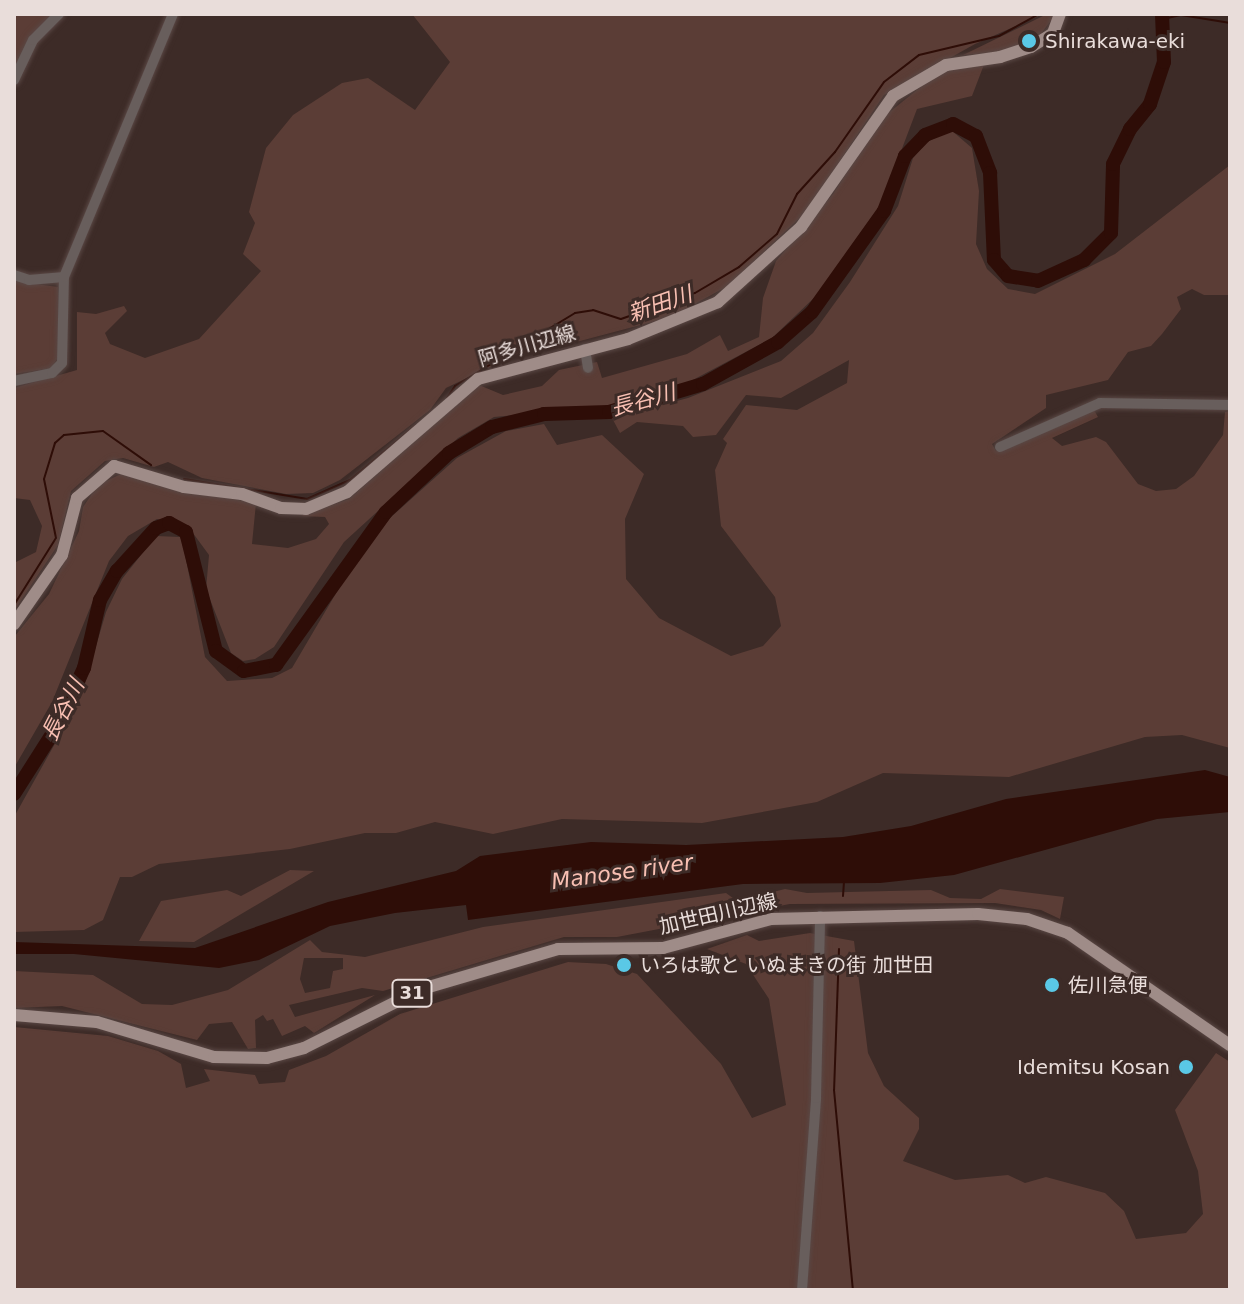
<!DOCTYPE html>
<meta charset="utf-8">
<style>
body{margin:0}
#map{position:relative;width:1244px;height:1304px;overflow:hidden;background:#3d2b27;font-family:"DejaVu Sans","Noto Sans JP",sans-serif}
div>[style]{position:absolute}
.green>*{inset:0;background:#5b3d36}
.water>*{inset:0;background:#2e0d07}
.stream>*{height:2px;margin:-1px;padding:0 1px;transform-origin:1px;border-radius:1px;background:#2e0d07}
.river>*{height:14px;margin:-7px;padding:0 7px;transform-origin:7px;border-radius:7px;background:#2e0d07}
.roads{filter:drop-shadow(0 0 2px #594744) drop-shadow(0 0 2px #594744)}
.minor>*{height:10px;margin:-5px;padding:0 5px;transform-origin:5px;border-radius:5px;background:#685e5c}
.major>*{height:12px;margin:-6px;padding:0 6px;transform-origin:6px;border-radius:6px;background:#9f8c88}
.dots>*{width:22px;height:22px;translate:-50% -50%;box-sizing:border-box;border:4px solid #3d2b27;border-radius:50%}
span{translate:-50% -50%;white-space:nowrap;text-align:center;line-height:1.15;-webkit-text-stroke:6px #3d2b27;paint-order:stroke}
.shield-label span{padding:2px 6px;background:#3d2b27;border:2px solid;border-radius:6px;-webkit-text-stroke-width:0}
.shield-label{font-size:18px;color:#e9ddda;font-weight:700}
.poi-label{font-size:20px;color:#e9ddda}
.left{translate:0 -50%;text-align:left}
.right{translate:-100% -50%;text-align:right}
.street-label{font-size:20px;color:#e9ddda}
.water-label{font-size:22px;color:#f8bfb2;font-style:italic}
.frame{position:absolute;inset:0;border:16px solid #e9ddda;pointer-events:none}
</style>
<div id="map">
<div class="green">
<i style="clip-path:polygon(14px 14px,52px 14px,14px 76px)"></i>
<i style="clip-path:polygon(412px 14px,1043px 14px,975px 44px,884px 95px,805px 213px,726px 287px,671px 317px,546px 350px,530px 348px,446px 388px,430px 410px,340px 480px,313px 493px,286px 494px,202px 478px,168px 462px,154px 467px,123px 458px,105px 461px,71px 491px,58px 545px,14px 611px,14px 563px,36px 552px,42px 526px,30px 500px,14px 498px,14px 388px,77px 370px,77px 312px,96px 314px,124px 306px,127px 311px,105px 333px,110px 344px,145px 358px,199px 339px,261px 271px,243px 254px,255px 223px,249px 212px,266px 148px,293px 115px,342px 83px,368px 78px,415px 110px,450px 62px)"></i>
<i style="clip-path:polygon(1047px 14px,1056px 14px,1037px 39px,1003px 52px,963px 55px)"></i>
<i style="clip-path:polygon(985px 62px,972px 96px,917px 109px,881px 204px,816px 296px,772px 338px,689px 382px,613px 406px,494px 417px,458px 438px,344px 542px,274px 647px,255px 659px,243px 661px,231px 653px,206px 589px,209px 555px,187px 525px,157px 519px,128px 536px,109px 561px,52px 702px,14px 768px,14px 637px,49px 594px,79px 531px,83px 507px,98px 485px,127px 471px,188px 492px,256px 503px,252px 544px,288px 548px,316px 539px,329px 524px,325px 517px,301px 516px,349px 499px,479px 385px,503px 395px,542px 386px,559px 370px,597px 362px,602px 378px,687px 354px,720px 335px,728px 351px,759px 337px,763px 298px,776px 261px,833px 194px,881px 119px,928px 81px,957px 66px)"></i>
<i style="clip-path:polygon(951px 130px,972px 148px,979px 191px,976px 244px,987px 269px,1008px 289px,1035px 294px,1115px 254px,1230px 165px,1230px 295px,1204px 295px,1192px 289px,1177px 297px,1181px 309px,1162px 334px,1151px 346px,1128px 352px,1108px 380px,1046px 395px,1046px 408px,992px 444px,996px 451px,1011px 447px,1094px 410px,1098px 417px,1052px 438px,1062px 446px,1096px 437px,1106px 442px,1138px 484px,1156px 491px,1176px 489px,1194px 476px,1223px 435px,1225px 412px,1230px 411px,1230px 748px,1182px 735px,1145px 737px,1009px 777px,883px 773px,817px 802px,702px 823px,562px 819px,493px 834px,435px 822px,396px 833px,365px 833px,290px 849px,159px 864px,132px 877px,120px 877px,103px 920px,84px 930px,14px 932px,14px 817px,81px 697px,106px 612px,122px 579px,156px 536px,180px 537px,183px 544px,205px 657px,227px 681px,272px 678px,292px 668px,355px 561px,391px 517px,457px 458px,506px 431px,544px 424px,557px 445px,602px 435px,644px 474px,625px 519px,626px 579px,659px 618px,731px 656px,763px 646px,781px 626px,775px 597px,721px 526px,715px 470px,727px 443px,723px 439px,746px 405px,797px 410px,847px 383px,849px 360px,781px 398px,746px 395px,716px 435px,693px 437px,683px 426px,637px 422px,620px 433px,612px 418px,688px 398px,781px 361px,813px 333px,850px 282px,898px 206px,913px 158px,927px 142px)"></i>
<i style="clip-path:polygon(14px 281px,58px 287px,58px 357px,52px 368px,14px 374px)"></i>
<i style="clip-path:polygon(290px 870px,314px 871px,194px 942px,139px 941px,161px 901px,227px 890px,241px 896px)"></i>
<i style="clip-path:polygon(evenodd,785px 889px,807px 893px,931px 890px,950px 898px,981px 899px,1000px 889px,1064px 897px,1060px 919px,1041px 910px,995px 903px,790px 904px,617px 937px,564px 937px,383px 991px,362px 988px,289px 1005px,295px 1017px,375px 995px,314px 1033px,305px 1026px,282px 1036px,273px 1019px,267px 1021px,263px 1015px,255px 1020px,256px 1048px,248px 1049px,232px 1022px,209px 1024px,197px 1040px,62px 1006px,14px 1008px,14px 971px,93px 975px,142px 1004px,172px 1005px,228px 990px,310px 940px,322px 952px,365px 957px,483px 927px,726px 893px,737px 901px,785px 889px,304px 958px,343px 958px,343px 969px,333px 971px,330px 988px,305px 993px,300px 979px,304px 958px)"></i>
<i style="clip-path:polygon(810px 933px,854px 941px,868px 1053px,884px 1086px,919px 1118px,919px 1129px,903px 1161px,955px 1180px,1008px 1175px,1025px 1183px,1046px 1177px,1105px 1193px,1124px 1211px,1136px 1239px,1186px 1233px,1203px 1214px,1198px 1171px,1175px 1110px,1216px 1053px,1230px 1062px,1230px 1290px,14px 1290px,14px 1027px,108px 1036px,158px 1051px,181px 1064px,186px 1088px,210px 1081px,204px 1069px,255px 1075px,259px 1084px,285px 1082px,289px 1070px,326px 1056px,400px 1014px,568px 962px,606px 964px,637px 974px,721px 1064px,752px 1118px,786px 1105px,769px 999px,746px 964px,707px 949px,747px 935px,759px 941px)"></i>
</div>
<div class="water">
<i style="clip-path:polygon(1205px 770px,1230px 777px,1230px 812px,1157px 819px,954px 875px,880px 883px,743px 884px,468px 920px,466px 905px,395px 913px,330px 926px,259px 960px,219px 968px,74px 954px,14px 954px,14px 942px,195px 948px,328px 902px,456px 871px,480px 856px,591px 842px,686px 845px,843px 837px,911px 826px,1006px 799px)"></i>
</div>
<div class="stream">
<i style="left:1163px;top:19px;width:18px;rotate:-13deg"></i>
<i style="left:1181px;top:15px;width:50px;rotate:9.3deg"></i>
<i style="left:447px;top:398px;width:14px;rotate:-56deg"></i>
<i style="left:455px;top:386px;width:140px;rotate:-31.3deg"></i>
<i style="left:575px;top:313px;width:18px;rotate:-9deg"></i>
<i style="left:593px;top:310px;width:29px;rotate:18deg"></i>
<i style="left:621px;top:319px;width:78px;rotate:-19.4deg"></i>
<i style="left:695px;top:293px;width:51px;rotate:-30.6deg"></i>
<i style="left:739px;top:267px;width:50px;rotate:-41deg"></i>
<i style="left:777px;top:234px;width:45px;rotate:-63.4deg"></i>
<i style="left:797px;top:194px;width:57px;rotate:-47.9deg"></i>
<i style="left:835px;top:152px;width:85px;rotate:-55deg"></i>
<i style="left:884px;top:82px;width:44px;rotate:-37.6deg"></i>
<i style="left:919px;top:55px;width:82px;rotate:-13.4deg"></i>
<i style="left:999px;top:36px;width:46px;rotate:-28.8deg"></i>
<i style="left:184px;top:479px;width:125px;rotate:9.2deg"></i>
<i style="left:307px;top:499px;width:47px;rotate:-23.8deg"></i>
<i style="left:350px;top:480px;width:86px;rotate:-39.8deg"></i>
<i style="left:14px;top:605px;width:79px;rotate:-57.9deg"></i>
<i style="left:56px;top:538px;width:60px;rotate:-101.5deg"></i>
<i style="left:44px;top:479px;width:38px;rotate:-73deg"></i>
<i style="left:55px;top:443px;width:12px;rotate:-42deg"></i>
<i style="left:64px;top:435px;width:39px;rotate:-6deg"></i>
<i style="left:103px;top:431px;width:59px;rotate:35.3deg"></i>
<i style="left:843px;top:896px;width:14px;rotate:-86deg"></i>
<i style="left:839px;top:949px;width:141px;rotate:92deg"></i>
<i style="left:834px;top:1090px;width:201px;rotate:84.6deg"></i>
</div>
<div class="river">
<i style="left:14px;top:794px;width:82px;rotate:-57.5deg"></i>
<i style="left:58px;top:725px;width:63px;rotate:-65.5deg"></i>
<i style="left:84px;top:668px;width:70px;rotate:-76.8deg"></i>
<i style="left:100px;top:600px;width:34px;rotate:-60deg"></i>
<i style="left:117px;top:571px;width:58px;rotate:-47.8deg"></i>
<i style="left:156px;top:528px;width:14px;rotate:-21deg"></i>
<i style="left:169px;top:523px;width:19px;rotate:28deg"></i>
<i style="left:186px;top:532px;width:123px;rotate:75.9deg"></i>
<i style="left:216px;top:651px;width:34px;rotate:36deg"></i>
<i style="left:244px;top:671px;width:33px;rotate:-11deg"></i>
<i style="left:276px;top:665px;width:188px;rotate:-54.3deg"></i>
<i style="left:386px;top:512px;width:86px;rotate:-43.1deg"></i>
<i style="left:449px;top:453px;width:50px;rotate:-31.2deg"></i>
<i style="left:492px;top:427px;width:54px;rotate:-14deg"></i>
<i style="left:544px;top:414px;width:65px;rotate:-1.8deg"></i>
<i style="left:609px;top:412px;width:98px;rotate:-16.6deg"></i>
<i style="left:703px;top:384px;width:86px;rotate:-29.2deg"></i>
<i style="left:778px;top:342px;width:45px;rotate:-41.4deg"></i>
<i style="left:812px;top:312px;width:124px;rotate:-54.5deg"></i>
<i style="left:884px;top:211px;width:59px;rotate:-69.1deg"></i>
<i style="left:905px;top:156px;width:29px;rotate:-46deg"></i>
<i style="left:925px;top:135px;width:30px;rotate:-21deg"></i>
<i style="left:953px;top:124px;width:26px;rotate:28deg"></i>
<i style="left:976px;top:136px;width:40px;rotate:69deg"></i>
<i style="left:990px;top:173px;width:87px;rotate:87.4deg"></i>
<i style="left:994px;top:260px;width:21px;rotate:49deg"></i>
<i style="left:1008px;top:276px;width:30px;rotate:9deg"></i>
<i style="left:1038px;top:281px;width:51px;rotate:-24.5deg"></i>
<i style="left:1084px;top:260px;width:38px;rotate:-45deg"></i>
<i style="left:1111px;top:233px;width:69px;rotate:-88.3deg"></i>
<i style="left:1113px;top:164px;width:39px;rotate:-64deg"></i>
<i style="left:1130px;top:129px;width:32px;rotate:-51deg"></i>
<i style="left:1150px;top:104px;width:44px;rotate:-71.6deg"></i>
<i style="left:1164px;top:62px;width:48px;rotate:-92.4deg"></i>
</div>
<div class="roads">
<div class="minor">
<i style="left:14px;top:80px;width:44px;rotate:-64.6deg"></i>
<i style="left:33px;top:40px;width:37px;rotate:-45deg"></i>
<i style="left:14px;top:275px;width:16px;rotate:18deg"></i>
<i style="left:29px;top:280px;width:35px;rotate:-5deg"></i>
<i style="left:585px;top:349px;width:19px;rotate:81deg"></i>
<i style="left:14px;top:381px;width:39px;rotate:-12deg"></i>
<i style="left:52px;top:373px;width:14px;rotate:-45deg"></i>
<i style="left:62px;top:363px;width:86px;rotate:-88.7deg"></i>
<i style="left:64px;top:277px;width:285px;rotate:-67.5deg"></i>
<i style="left:1000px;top:447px;width:109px;rotate:-23.7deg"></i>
<i style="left:1100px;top:403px;width:130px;rotate:0.9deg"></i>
<i style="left:802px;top:1290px;width:193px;rotate:-85.8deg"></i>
<i style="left:816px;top:1098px;width:182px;rotate:-88.7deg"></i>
</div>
<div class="major">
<i style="left:14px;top:624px;width:84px;rotate:-55.2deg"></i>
<i style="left:62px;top:555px;width:59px;rotate:-75.3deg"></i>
<i style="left:77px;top:498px;width:49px;rotate:-40.9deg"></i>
<i style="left:114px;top:466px;width:73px;rotate:16.7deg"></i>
<i style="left:184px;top:487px;width:58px;rotate:6.9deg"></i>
<i style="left:242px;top:494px;width:41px;rotate:19.7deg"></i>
<i style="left:281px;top:508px;width:25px;rotate:2deg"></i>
<i style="left:306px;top:509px;width:44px;rotate:-22.5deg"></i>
<i style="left:347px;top:492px;width:173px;rotate:-40.8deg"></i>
<i style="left:478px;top:379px;width:155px;rotate:-14.9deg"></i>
<i style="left:628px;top:339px;width:97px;rotate:-22.3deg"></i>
<i style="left:718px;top:302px;width:112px;rotate:-42.1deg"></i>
<i style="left:801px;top:227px;width:160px;rotate:-54.9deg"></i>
<i style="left:893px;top:96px;width:61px;rotate:-30.3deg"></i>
<i style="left:946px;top:65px;width:55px;rotate:-8.4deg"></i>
<i style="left:1000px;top:57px;width:33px;rotate:-18deg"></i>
<i style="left:1031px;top:47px;width:26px;rotate:-32deg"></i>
<i style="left:1053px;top:33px;width:20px;rotate:-70deg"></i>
<i style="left:14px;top:1015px;width:83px;rotate:4.8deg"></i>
<i style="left:97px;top:1022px;width:122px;rotate:16.7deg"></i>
<i style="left:214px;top:1057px;width:53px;rotate:1.1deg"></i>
<i style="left:267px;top:1058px;width:38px;rotate:-15deg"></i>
<i style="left:304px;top:1048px;width:132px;rotate:-26.6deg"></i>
<i style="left:422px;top:989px;width:142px;rotate:-16.4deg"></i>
<i style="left:558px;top:949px;width:105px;rotate:-0.5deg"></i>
<i style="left:663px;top:948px;width:112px;rotate:-15deg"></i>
<i style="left:771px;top:919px;width:207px;rotate:-1.4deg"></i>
<i style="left:978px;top:914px;width:49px;rotate:5.8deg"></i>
<i style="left:1027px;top:919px;width:43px;rotate:18.9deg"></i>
<i style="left:1068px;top:933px;width:197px;rotate:34.7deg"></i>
</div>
</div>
<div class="dots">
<i style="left:1029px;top:41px;background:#5ac8e6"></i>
<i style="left:624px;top:965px;background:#5ac8e6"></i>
<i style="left:1052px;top:985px;background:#5ac8e6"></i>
<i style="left:1186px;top:1067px;background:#5ac8e6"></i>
</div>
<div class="shield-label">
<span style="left:412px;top:993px">31</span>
</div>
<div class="poi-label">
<span class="left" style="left:1045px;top:41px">Shirakawa-eki</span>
<span class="left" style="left:640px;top:965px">いろは歌と いぬまきの街 加世田</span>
<span class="left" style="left:1068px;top:985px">佐川急便</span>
<span class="right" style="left:1170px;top:1067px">Idemitsu Kosan</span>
</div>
<div class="street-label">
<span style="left:527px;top:346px;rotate:-16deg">阿多川辺線</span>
<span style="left:718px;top:914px;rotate:-13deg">加世田川辺線</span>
</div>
<div class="water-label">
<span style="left:660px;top:304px;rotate:-19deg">新田川</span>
<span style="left:643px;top:400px;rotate:-15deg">長谷川</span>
<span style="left:63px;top:710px;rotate:-63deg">長谷川</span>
<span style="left:622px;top:872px;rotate:-8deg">Manose river</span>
</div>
<div class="frame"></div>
</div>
